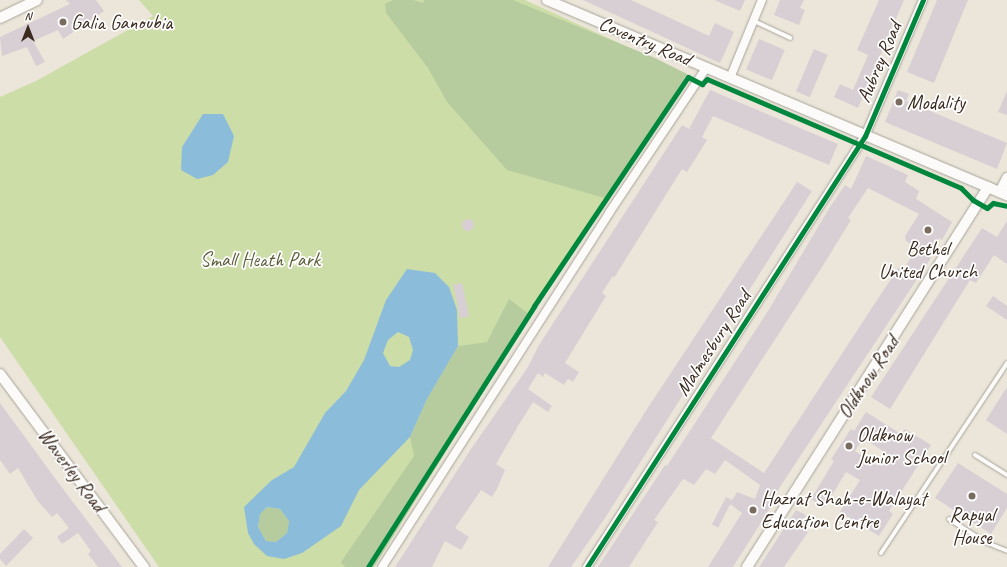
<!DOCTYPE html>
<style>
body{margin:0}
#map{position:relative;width:1007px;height:567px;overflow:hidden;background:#ebe6d9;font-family:Caveat,sans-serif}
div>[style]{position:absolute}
.green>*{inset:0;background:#ccdda8}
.forest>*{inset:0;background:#b7cc9e}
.water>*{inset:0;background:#8bbdda}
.building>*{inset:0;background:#d7cfd4;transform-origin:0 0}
.round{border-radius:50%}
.roads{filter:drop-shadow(0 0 1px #a8a39a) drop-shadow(0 0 1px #a8a39a)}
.service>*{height:4px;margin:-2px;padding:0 2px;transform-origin:2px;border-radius:2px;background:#fcfbf9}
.minor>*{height:8px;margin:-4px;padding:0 4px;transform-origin:4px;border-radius:4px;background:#fcfbf9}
.tertiary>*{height:10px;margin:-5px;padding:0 5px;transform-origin:5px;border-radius:5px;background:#fcfbf9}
.cycleway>*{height:5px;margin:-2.5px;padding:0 2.5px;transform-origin:2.5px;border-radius:2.5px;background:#00873e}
.dots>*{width:11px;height:11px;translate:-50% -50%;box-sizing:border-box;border:2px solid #fff;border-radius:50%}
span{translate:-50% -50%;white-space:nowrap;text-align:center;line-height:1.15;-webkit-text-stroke:3.5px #fff;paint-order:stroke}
.poi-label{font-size:20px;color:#3b2a1e}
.left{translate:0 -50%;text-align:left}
.street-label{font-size:20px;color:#3b2a1e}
.park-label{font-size:20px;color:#5f5e3b}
.north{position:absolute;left:8px;top:8px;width:40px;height:40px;-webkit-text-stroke:3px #fff;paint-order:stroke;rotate:0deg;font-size:11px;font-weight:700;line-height:16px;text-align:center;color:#3b2a1e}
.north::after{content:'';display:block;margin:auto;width:14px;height:18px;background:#3b2a1e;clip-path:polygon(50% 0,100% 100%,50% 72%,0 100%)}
</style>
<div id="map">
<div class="green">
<i style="clip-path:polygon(139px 0,525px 0,687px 74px,537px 306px,374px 567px,159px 567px,0 337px,0 97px,36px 81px,153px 16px)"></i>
</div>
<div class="forest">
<i style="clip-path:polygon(393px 0,413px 0,423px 3px,424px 0,513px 0,655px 58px,687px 74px,608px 199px,507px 170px,447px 102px,428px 68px,386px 13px,385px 4px)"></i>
<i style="clip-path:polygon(509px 299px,530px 315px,374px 567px,345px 567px,341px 562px,414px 456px,410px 437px,427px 399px,458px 346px,487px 342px)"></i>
<i style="clip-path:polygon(267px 507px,280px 509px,289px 521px,287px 533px,276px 542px,266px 541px,258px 527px,260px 514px)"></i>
</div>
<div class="water">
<i style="clip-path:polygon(203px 114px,223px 114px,234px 136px,228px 162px,213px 175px,197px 179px,181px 170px,182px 147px)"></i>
<i style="clip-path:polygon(evenodd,407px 269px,435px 273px,449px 287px,457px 310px,458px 346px,427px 399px,410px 437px,359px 490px,341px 526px,302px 553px,284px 559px,267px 556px,254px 544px,248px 533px,244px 507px,272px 480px,294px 467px,325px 413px,346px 391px,364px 360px,386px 300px,407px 269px,398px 332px,409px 337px,413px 350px,410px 360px,399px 367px,390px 366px,383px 353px,388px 340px,398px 332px,407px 269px,267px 507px,280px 509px,289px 521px,287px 533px,276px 542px,266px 541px,258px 527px,260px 514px,267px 507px)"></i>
</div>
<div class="building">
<i style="clip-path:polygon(66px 0,96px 0,104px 11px,63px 39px,58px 30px,33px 41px,45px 62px,36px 66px,27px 47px,2px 56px,0 37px,70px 4px)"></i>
<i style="clip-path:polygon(583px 0,631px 0,709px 36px,715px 23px,734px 32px,720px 63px)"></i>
<i style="clip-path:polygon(714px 0,745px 0,740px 11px)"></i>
<i style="clip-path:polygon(780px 0,804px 0,800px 8px,805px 10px,799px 25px,774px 15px)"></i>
<i style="clip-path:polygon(879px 0,904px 0,858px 108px,834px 97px,840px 84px,853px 90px,868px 55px,857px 50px)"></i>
<i style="clip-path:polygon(937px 0,968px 0,934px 83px,907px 72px)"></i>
<i style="left:759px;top:39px;width:28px;height:33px;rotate:23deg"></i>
<i style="left:814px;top:49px;width:15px;height:46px;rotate:23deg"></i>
<i style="clip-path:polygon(710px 90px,838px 144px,829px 165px,713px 116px,702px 137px,707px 140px,687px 172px,682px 169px,614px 278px,613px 276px,607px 285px,602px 293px,606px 296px,565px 363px,579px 372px,573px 382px,568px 379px,564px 385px,545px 373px,543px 377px,538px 373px,528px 389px,552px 406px,548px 412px,533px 402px,518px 426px,496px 464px,505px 470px,497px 489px,492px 497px,481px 490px,455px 528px,469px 537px,461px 550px,445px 541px,432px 567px,395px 567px,471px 449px,528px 367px,539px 345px,682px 125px,689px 129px)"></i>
<i style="clip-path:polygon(898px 90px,909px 94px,906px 101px,1007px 143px,997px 169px,885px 122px)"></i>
<i style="clip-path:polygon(1007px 91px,1007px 115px,998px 112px)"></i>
<i style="clip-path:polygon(evenodd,866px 156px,908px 175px,905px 182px,919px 191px,916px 199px,952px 222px,942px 240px,939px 238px,928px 256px,931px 258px,768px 505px,771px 506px,752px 537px,733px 567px,708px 567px,742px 513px,730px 504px,737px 492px,755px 499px,760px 485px,725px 460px,715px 474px,706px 469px,694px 485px,683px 479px,654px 520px,658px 522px,629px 567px,598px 567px,665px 465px,667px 466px,768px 311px,830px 207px,845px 185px,851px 189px,866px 156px,868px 188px,919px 214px,905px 236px,906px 241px,917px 248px,903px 270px,899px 267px,881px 294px,764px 473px,711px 438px,822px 267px,851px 220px,848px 218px,868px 188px)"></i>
<i style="clip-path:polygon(797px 182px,812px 191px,605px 518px,571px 567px,548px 567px,647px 409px)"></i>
<i class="round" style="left:462px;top:219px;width:12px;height:12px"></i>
<i style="clip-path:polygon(1007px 221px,1007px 264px,994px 255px,976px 283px,970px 280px,890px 409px,871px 397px,982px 228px,997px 237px)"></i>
<i style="left:462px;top:283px;width:34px;height:9px;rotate:78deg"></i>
<i style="clip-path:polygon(993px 296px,1007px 306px,1007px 320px,986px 306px)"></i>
<i style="clip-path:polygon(1007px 387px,1007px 434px,986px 420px)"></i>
<i style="clip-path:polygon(0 403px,57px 481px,122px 567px,98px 567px,88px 554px,91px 551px,78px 533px,62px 544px,57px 537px,69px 528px,57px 513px,52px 517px,37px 500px,18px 468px,10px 474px,0 460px)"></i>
<i style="clip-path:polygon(evenodd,866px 412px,901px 434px,905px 429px,931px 445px,889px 511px,893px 514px,879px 536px,840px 512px,860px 480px,846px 472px,824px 508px,811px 499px,834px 461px,831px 459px,851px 429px,854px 431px,866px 412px,863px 438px,886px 453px,878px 466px,855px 451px,863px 438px)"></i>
<i style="clip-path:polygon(958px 463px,1007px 494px,1007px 508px,991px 534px,935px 498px)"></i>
<i style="left:726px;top:497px;width:7px;height:31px;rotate:27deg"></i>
<i style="clip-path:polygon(796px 510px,806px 515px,804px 519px,809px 522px,805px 530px,808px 532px,784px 567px,759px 567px)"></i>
<i style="clip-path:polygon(24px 529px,33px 538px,6px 566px,0 559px,0 554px)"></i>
</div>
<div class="roads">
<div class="service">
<i style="left:754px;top:21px;width:40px;rotate:25deg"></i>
<i style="left:975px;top:455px;width:38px;rotate:32deg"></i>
<i style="left:949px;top:519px;width:43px;rotate:32.6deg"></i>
<i style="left:985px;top:542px;width:24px;rotate:22deg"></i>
<i style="left:881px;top:553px;width:228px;rotate:-56.4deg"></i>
</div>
<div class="minor">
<i style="left:730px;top:78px;width:84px;rotate:-67.7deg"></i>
<i style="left:382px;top:567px;width:421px;rotate:-57.3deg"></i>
<i style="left:609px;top:213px;width:174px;rotate:-56.2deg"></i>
<i style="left:587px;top:567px;width:513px;rotate:-57.18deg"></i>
<i style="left:865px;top:136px;width:148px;rotate:-66.9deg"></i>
</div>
<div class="tertiary">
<i style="left:547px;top:0;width:500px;rotate:23deg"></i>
<i style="left:0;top:18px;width:41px;rotate:-25.9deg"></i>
<i style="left:1000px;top:192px;width:16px;rotate:-63deg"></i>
<i style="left:0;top:374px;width:241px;rotate:53.3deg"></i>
<i style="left:747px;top:567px;width:450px;rotate:-57.6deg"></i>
</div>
</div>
<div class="cycleway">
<i style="left:368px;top:567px;width:309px;rotate:-57.5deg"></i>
<i style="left:534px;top:306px;width:276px;rotate:-56.1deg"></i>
<i style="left:688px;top:77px;width:16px;rotate:27deg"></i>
<i style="left:702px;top:84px;width:7px;rotate:-45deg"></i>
<i style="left:707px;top:79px;width:276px;rotate:23.2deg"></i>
<i style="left:961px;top:188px;width:17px;rotate:45deg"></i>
<i style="left:973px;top:200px;width:16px;rotate:30deg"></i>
<i style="left:987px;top:208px;width:8px;rotate:-40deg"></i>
<i style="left:993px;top:203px;width:14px;rotate:12deg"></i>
<i style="left:587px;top:567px;width:513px;rotate:-57.18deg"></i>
<i style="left:865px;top:136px;width:148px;rotate:-66.9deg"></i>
</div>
<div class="dots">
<i style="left:63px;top:22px;background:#796c5f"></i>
<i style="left:899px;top:102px;background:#796c5f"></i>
<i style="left:928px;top:230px;background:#796c5f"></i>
<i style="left:849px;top:446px;background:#796c5f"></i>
<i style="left:972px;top:496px;background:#796c5f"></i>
<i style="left:753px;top:510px;background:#796c5f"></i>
</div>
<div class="poi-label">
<span class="left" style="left:71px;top:22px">Galia Ganoubia</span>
<span class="left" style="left:907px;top:102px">Modality</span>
<span style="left:928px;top:260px">Bethel<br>United Church</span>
<span class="left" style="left:857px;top:446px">Oldknow<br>Junior School</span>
<span class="left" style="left:761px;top:510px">Hazrat Shah-e-Walayat<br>Education Centre</span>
<span style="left:972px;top:526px">Rapyal<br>House</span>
</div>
<div class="street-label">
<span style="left:645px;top:41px;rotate:23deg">Coventry Road</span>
<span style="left:879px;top:62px;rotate:-67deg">Aubrey Road</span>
<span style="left:713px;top:343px;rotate:-57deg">Malmesbury Road</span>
<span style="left:868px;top:377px;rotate:-57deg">Oldknow Road</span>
<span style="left:72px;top:470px;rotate:53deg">Waverley Road</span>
</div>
<div class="park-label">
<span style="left:260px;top:259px">Small Heath Park</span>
</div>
<div class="north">N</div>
</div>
